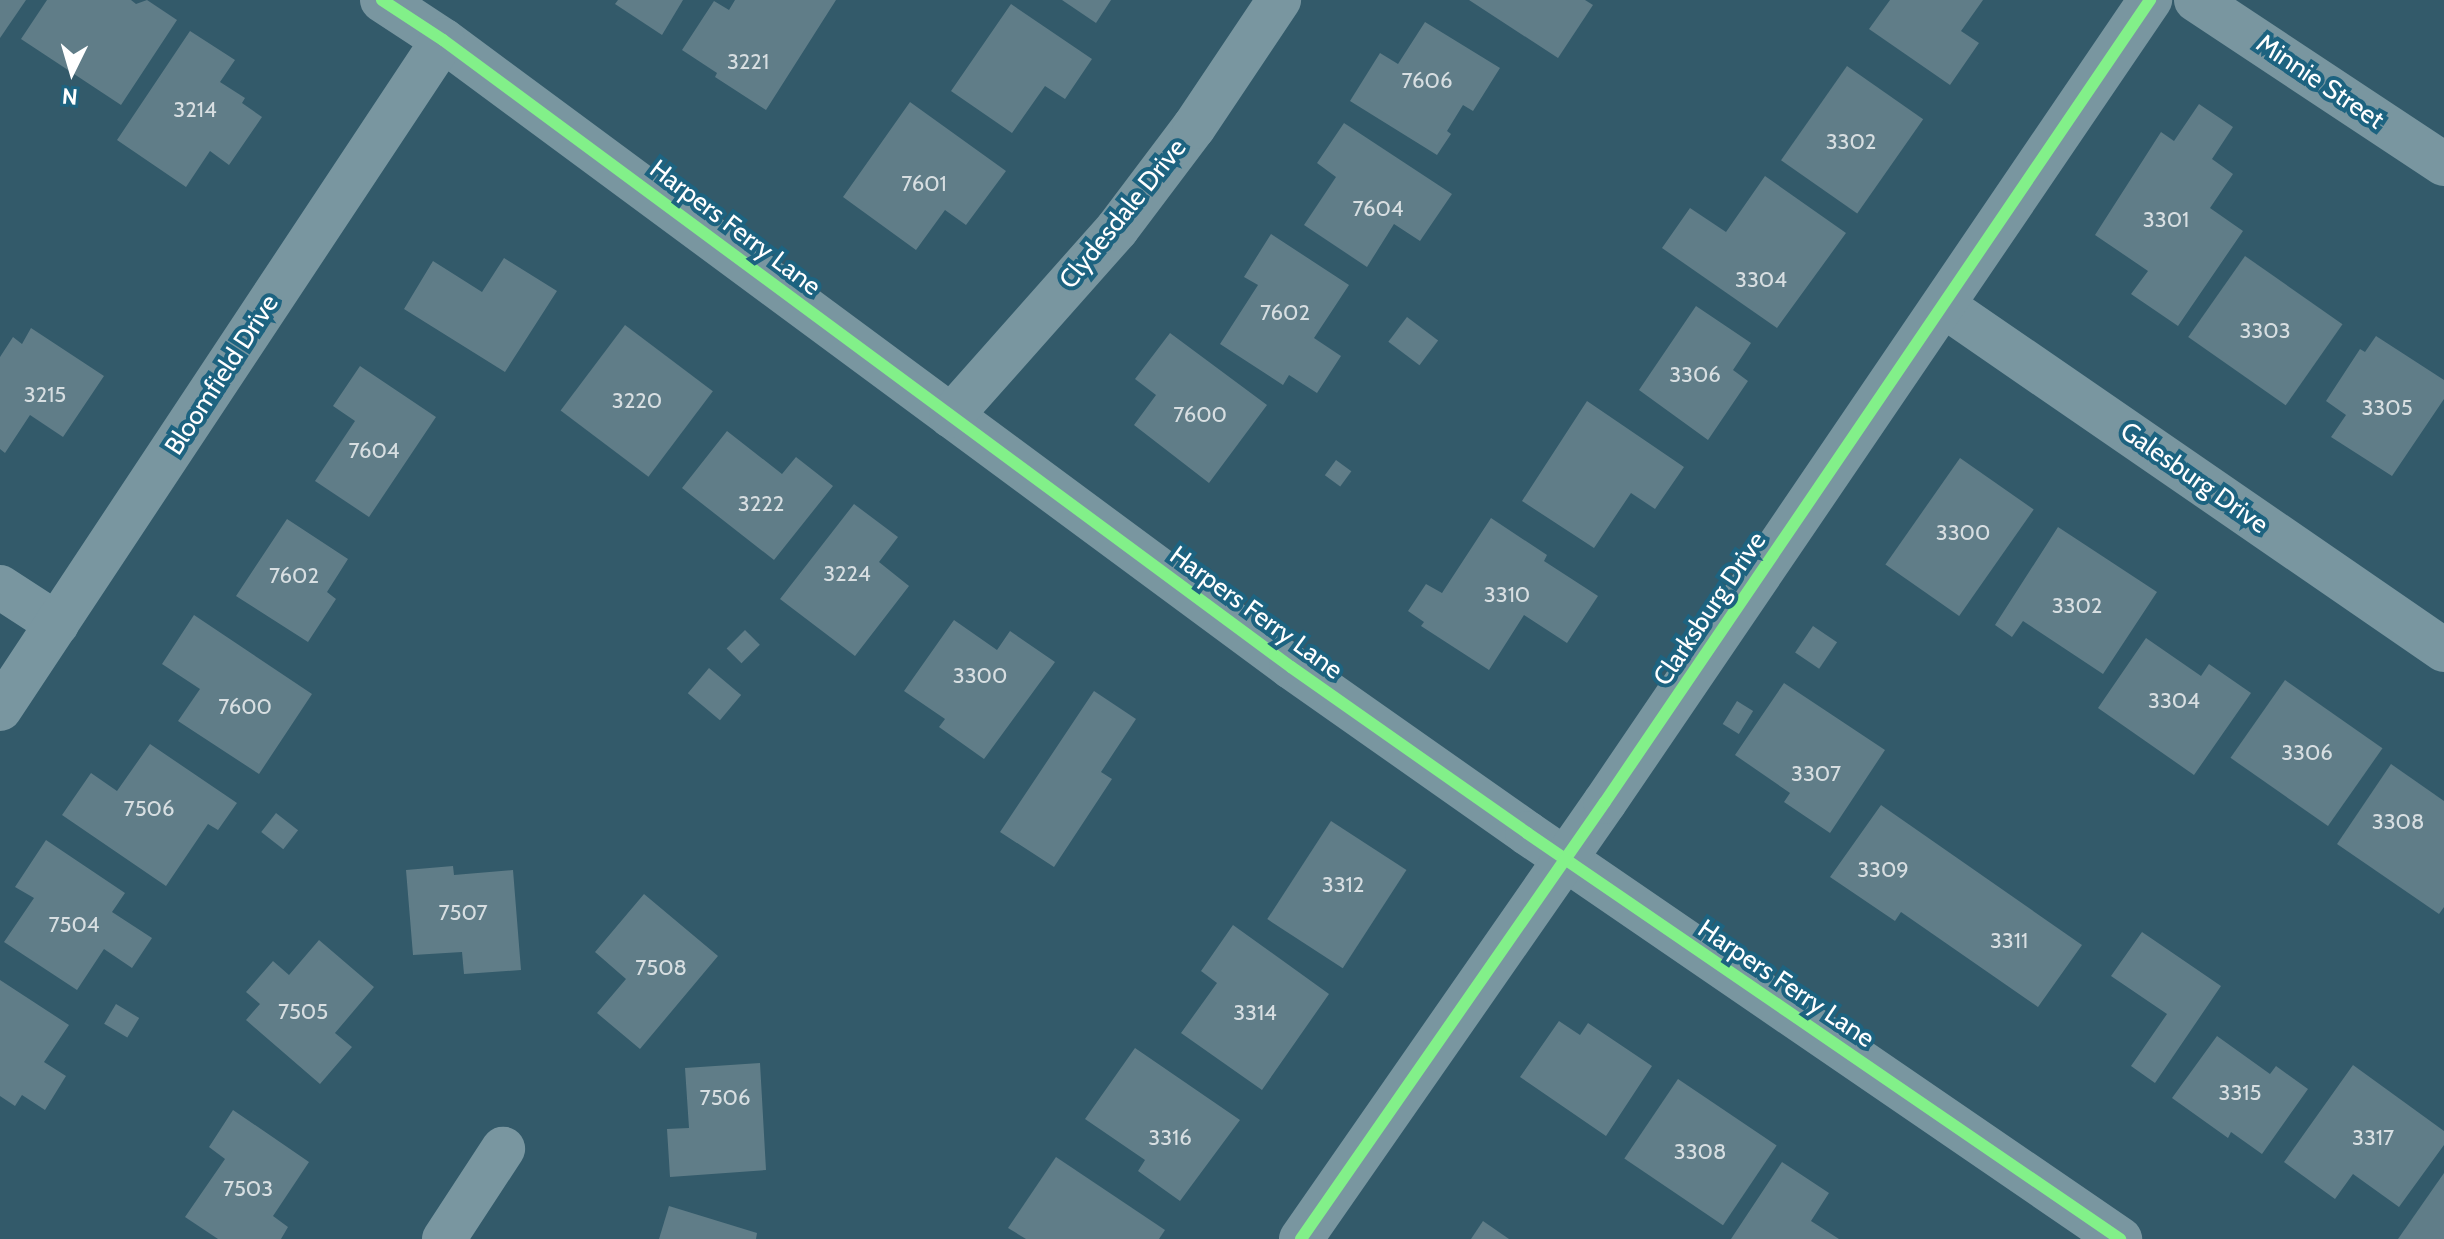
<!DOCTYPE html>
<style>
body{margin:0}
#map{position:relative;width:2444px;height:1239px;overflow:hidden;background:#335a6a;font-family:Cabin,sans-serif}
div>[style]{position:absolute}
.building>*{inset:0;background:#607d88;transform-origin:0 0}
.street>*{height:44px;margin:-22px;padding:0 22px;transform-origin:22px;border-radius:22px;background:#7996a0}
.cycleway>*{height:12px;margin:-6px;padding:0 6px;transform-origin:6px;border-radius:6px;background:#82f089}
span{translate:-50% -50%;white-space:nowrap;text-align:center;line-height:1.15;-webkit-text-stroke:8px #1d6380;paint-order:stroke}
.number-label{font-size:22px;color:#d7dee1}
.number-label span{-webkit-text-stroke-width:0}
.street-label{font-size:26px;color:#fff}
.north{position:absolute;left:32px;top:32px;width:80px;height:80px;-webkit-text-stroke:6px #1d6380;paint-order:stroke;rotate:185deg;font-size:22px;font-weight:700;line-height:32px;text-align:center;color:#fff}
.north::after{content:'';display:block;margin:auto;width:28px;height:36px;background:#fff;clip-path:polygon(50% 0,100% 100%,50% 72%,0 100%)}
</style>
<div id="map">
<div class="building">
<i style="clip-path:polygon(0 0,26px 0,0 38px)"></i>
<i style="clip-path:polygon(47px 0,131px 0,136px 4px,147px 0,177px 20px,121px 105px,21px 39px)"></i>
<i style="clip-path:polygon(618px 0,683px 0,662px 35px,615px 4px)"></i>
<i style="clip-path:polygon(735px 0,836px 0,766px 110px,715px 77px,717px 73px,682px 50px,714px 1px,729px 10px)"></i>
<i style="clip-path:polygon(1062px 0,1111px 0,1096px 23px)"></i>
<i style="clip-path:polygon(1469px 0,1585px 0,1593px 5px,1558px 58px)"></i>
<i style="clip-path:polygon(1890px 0,1983px 0,1961px 31px,1979px 43px,1950px 85px,1869px 29px)"></i>
<i style="clip-path:polygon(1011px 4px,1092px 59px,1065px 99px,1045px 86px,1012px 133px,951px 91px)"></i>
<i style="clip-path:polygon(1425px 22px,1500px 68px,1473px 111px,1463px 105px,1447px 131px,1451px 134px,1437px 155px,1350px 101px,1380px 53px,1398px 64px)"></i>
<i style="clip-path:polygon(190px 31px,235px 60px,220px 82px,245px 98px,242px 103px,262px 117px,229px 165px,210px 151px,186px 187px,117px 140px)"></i>
<i style="left:1847px;top:66px;width:93px;height:115px;rotate:35deg"></i>
<i style="clip-path:polygon(910px 102px,1006px 171px,966px 225px,945px 210px,916px 250px,843px 197px)"></i>
<i style="clip-path:polygon(2199px 104px,2233px 127px,2212px 159px,2233px 174px,2210px 208px,2243px 231px,2178px 326px,2131px 294px,2148px 271px,2095px 235px,2161px 132px,2174px 141px)"></i>
<i style="clip-path:polygon(1344px 123px,1452px 194px,1420px 241px,1394px 224px,1367px 267px,1304px 225px,1336px 177px,1317px 163px)"></i>
<i style="clip-path:polygon(1765px 176px,1846px 233px,1777px 328px,1662px 248px,1690px 208px,1726px 232px)"></i>
<i style="clip-path:polygon(1271px 234px,1349px 285px,1314px 338px,1341px 356px,1317px 393px,1289px 375px,1283px 385px,1220px 344px,1258px 285px,1244px 277px)"></i>
<i style="left:2245px;top:256px;width:119px;height:99px;rotate:35deg"></i>
<i style="clip-path:polygon(504px 258px,557px 291px,505px 372px,404px 309px,433px 261px,482px 292px)"></i>
<i style="clip-path:polygon(1696px 306px,1751px 343px,1733px 370px,1748px 381px,1708px 440px,1639px 390px)"></i>
<i style="left:1407px;top:317px;width:39px;height:31px;rotate:37deg"></i>
<i style="left:625px;top:325px;width:110px;height:107px;rotate:37deg"></i>
<i style="clip-path:polygon(31px 328px,104px 376px,63px 437px,30px 415px,5px 453px,0 449px,0 357px,13px 337px,22px 344px)"></i>
<i style="clip-path:polygon(1170px 333px,1267px 405px,1209px 483px,1134px 425px,1156px 395px,1135px 379px)"></i>
<i style="clip-path:polygon(2376px 336px,2444px 380px,2444px 399px,2392px 476px,2331px 437px,2346px 415px,2326px 401px,2360px 349px,2365px 352px)"></i>
<i style="clip-path:polygon(360px 366px,436px 417px,369px 517px,315px 481px,355px 421px,333px 406px)"></i>
<i style="clip-path:polygon(1587px 401px,1684px 467px,1655px 509px,1631px 493px,1594px 548px,1522px 501px)"></i>
<i style="clip-path:polygon(727px 431px,782px 474px,796px 457px,833px 486px,774px 560px,682px 488px)"></i>
<i style="left:1960px;top:458px;width:90px;height:130px;rotate:35deg"></i>
<i style="left:1336px;top:460px;width:19px;height:19px;rotate:36deg"></i>
<i style="clip-path:polygon(854px 504px,898px 537px,879px 562px,909px 586px,855px 656px,780px 599px)"></i>
<i style="clip-path:polygon(1491px 518px,1547px 555px,1544px 561px,1598px 596px,1567px 643px,1524px 615px,1489px 670px,1421px 626px,1424px 622px,1408px 611px,1426px 584px,1442px 593px)"></i>
<i style="clip-path:polygon(287px 519px,348px 559px,327px 592px,336px 599px,308px 642px,236px 596px)"></i>
<i style="clip-path:polygon(2058px 527px,2157px 592px,2103px 674px,2023px 621px,2012px 637px,1995px 625px)"></i>
<i style="clip-path:polygon(194px 615px,312px 694px,259px 774px,178px 721px,200px 689px,162px 664px)"></i>
<i style="clip-path:polygon(954px 620px,997px 650px,1010px 631px,1055px 662px,984px 759px,939px 727px,945px 719px,904px 691px)"></i>
<i style="left:1813px;top:626px;width:29px;height:32px;rotate:34deg"></i>
<i style="left:745px;top:630px;width:21px;height:26px;rotate:45deg"></i>
<i style="clip-path:polygon(2146px 638px,2201px 676px,2209px 664px,2251px 693px,2194px 775px,2098px 708px)"></i>
<i style="left:709px;top:668px;width:42px;height:33px;rotate:40deg"></i>
<i style="left:2285px;top:680px;width:119px;height:95px;rotate:35deg"></i>
<i style="clip-path:polygon(1784px 683px,1885px 750px,1830px 833px,1784px 802px,1790px 793px,1735px 755px)"></i>
<i style="clip-path:polygon(1094px 691px,1136px 719px,1101px 772px,1112px 779px,1054px 867px,1000px 832px)"></i>
<i style="left:1737px;top:701px;width:19px;height:27px;rotate:32deg"></i>
<i style="clip-path:polygon(150px 744px,237px 803px,218px 830px,208px 824px,166px 886px,62px 815px,91px 773px,117px 791px)"></i>
<i style="clip-path:polygon(2391px 764px,2444px 801px,2444px 907px,2439px 914px,2337px 844px)"></i>
<i style="clip-path:polygon(1881px 805px,2082px 945px,2038px 1007px,1901px 912px,1895px 921px,1830px 877px)"></i>
<i style="left:276px;top:813px;width:28px;height:24px;rotate:38deg"></i>
<i style="left:1331px;top:821px;width:90px;height:117px;rotate:33deg"></i>
<i style="clip-path:polygon(46px 840px,125px 893px,112px 912px,152px 938px,132px 968px,104px 949px,77px 990px,4px 942px,34px 898px,15px 887px)"></i>
<i style="clip-path:polygon(453px 866px,454px 875px,513px 870px,521px 970px,464px 974px,462px 952px,413px 955px,406px 870px)"></i>
<i style="clip-path:polygon(644px 894px,718px 956px,640px 1049px,597px 1013px,626px 979px,595px 952px)"></i>
<i style="clip-path:polygon(1233px 925px,1329px 994px,1262px 1090px,1181px 1033px,1217px 983px,1201px 971px)"></i>
<i style="clip-path:polygon(2142px 932px,2221px 986px,2155px 1083px,2131px 1066px,2167px 1014px,2111px 976px)"></i>
<i style="clip-path:polygon(319px 940px,374px 987px,335px 1033px,352px 1047px,320px 1084px,246px 1020px,260px 1004px,246px 992px,273px 961px,289px 975px)"></i>
<i style="clip-path:polygon(0 980px,69px 1025px,44px 1062px,66px 1076px,45px 1110px,22px 1095px,15px 1106px,0 1096px)"></i>
<i style="left:116px;top:1004px;width:27px;height:23px;rotate:31deg"></i>
<i style="clip-path:polygon(1559px 1021px,1580px 1035px,1588px 1023px,1652px 1066px,1606px 1136px,1520px 1077px)"></i>
<i style="clip-path:polygon(2217px 1036px,2270px 1074px,2276px 1066px,2308px 1089px,2262px 1154px,2231px 1132px,2228px 1138px,2172px 1098px)"></i>
<i style="clip-path:polygon(1135px 1048px,1240px 1120px,1180px 1201px,1138px 1171px,1145px 1160px,1085px 1119px)"></i>
<i style="clip-path:polygon(760px 1063px,766px 1170px,670px 1177px,667px 1129px,689px 1128px,685px 1068px)"></i>
<i style="clip-path:polygon(2353px 1065px,2444px 1131px,2444px 1145px,2399px 1207px,2353px 1174px,2335px 1199px,2284px 1162px)"></i>
<i style="left:1678px;top:1079px;width:119px;height:96px;rotate:34deg"></i>
<i style="clip-path:polygon(233px 1110px,309px 1162px,273px 1216px,288px 1227px,281px 1239px,218px 1239px,185px 1217px,225px 1159px,209px 1147px)"></i>
<i style="clip-path:polygon(1056px 1157px,1165px 1230px,1159px 1239px,1026px 1239px,1008px 1228px)"></i>
<i style="clip-path:polygon(1782px 1162px,1829px 1193px,1811px 1221px,1839px 1239px,1731px 1239px)"></i>
<i style="clip-path:polygon(2444px 1173px,2444px 1239px,2398px 1239px)"></i>
<i style="clip-path:polygon(669px 1206px,757px 1233px,756px 1239px,659px 1239px)"></i>
<i style="clip-path:polygon(1483px 1221px,1509px 1239px,1471px 1239px)"></i>
</div>
<div class="street">
<i style="left:382px;top:0;width:73px;rotate:33.3deg"></i>
<i style="left:443px;top:40px;width:1055px;rotate:36.48deg"></i>
<i style="left:1291px;top:667px;width:289px;rotate:35.1deg"></i>
<i style="left:1527px;top:833px;width:719px;rotate:34.4deg"></i>
<i style="left:2196px;top:0;width:297px;rotate:33.5deg"></i>
<i style="left:1944px;top:306px;width:607px;rotate:34.53deg"></i>
<i style="left:951px;top:416px;width:250px;rotate:-48.4deg"></i>
<i style="left:1117px;top:229px;width:128px;rotate:-53deg"></i>
<i style="left:1194px;top:127px;width:153px;rotate:-56.2deg"></i>
<i style="left:0;top:587px;width:68px;rotate:33deg"></i>
<i style="left:0;top:709px;width:802px;rotate:-56.49deg"></i>
<i style="left:444px;top:1239px;width:108px;rotate:-56.8deg"></i>
<i style="left:1301px;top:1239px;width:532px;rotate:-55.18deg"></i>
<i style="left:1605px;top:802px;width:970px;rotate:-55.8deg"></i>
</div>
<div class="cycleway">
<i style="left:382px;top:0;width:73px;rotate:33.3deg"></i>
<i style="left:443px;top:40px;width:1055px;rotate:36.48deg"></i>
<i style="left:1291px;top:667px;width:289px;rotate:35.1deg"></i>
<i style="left:1527px;top:833px;width:719px;rotate:34.4deg"></i>
<i style="left:1301px;top:1239px;width:532px;rotate:-55.18deg"></i>
<i style="left:1605px;top:802px;width:970px;rotate:-55.8deg"></i>
</div>
<div class="number-label">
<span style="left:748px;top:62px">3221</span>
<span style="left:1427px;top:81px">7606</span>
<span style="left:195px;top:110px">3214</span>
<span style="left:1851px;top:142px">3302</span>
<span style="left:924px;top:184px">7601</span>
<span style="left:1378px;top:209px">7604</span>
<span style="left:2166px;top:220px">3301</span>
<span style="left:1761px;top:280px">3304</span>
<span style="left:1285px;top:313px">7602</span>
<span style="left:2265px;top:331px">3303</span>
<span style="left:1695px;top:375px">3306</span>
<span style="left:45px;top:395px">3215</span>
<span style="left:637px;top:401px">3220</span>
<span style="left:2387px;top:408px">3305</span>
<span style="left:1200px;top:415px">7600</span>
<span style="left:374px;top:451px">7604</span>
<span style="left:761px;top:504px">3222</span>
<span style="left:1963px;top:533px">3300</span>
<span style="left:847px;top:574px">3224</span>
<span style="left:294px;top:576px">7602</span>
<span style="left:1507px;top:595px">3310</span>
<span style="left:2077px;top:606px">3302</span>
<span style="left:980px;top:676px">3300</span>
<span style="left:2174px;top:701px">3304</span>
<span style="left:245px;top:707px">7600</span>
<span style="left:2307px;top:753px">3306</span>
<span style="left:1816px;top:774px">3307</span>
<span style="left:149px;top:809px">7506</span>
<span style="left:2398px;top:822px">3308</span>
<span style="left:1883px;top:870px">3309</span>
<span style="left:1343px;top:885px">3312</span>
<span style="left:463px;top:913px">7507</span>
<span style="left:74px;top:925px">7504</span>
<span style="left:2009px;top:941px">3311</span>
<span style="left:661px;top:968px">7508</span>
<span style="left:303px;top:1012px">7505</span>
<span style="left:1255px;top:1013px">3314</span>
<span style="left:2240px;top:1093px">3315</span>
<span style="left:725px;top:1098px">7506</span>
<span style="left:1170px;top:1138px">3316</span>
<span style="left:2373px;top:1138px">3317</span>
<span style="left:1700px;top:1152px">3308</span>
<span style="left:248px;top:1189px">7503</span>
</div>
<div class="street-label">
<span style="left:2320px;top:82px;rotate:34deg">Minnie Street</span>
<span style="left:1123px;top:214px;rotate:-51deg">Clydesdale Drive</span>
<span style="left:735px;top:228px;rotate:37deg">Harpers Ferry Lane</span>
<span style="left:222px;top:375px;rotate:-57deg">Bloomfield Drive</span>
<span style="left:2194px;top:478px;rotate:35deg">Galesburg Drive</span>
<span style="left:1710px;top:609px;rotate:-56deg">Clarksburg Drive</span>
<span style="left:1256px;top:613px;rotate:36deg">Harpers Ferry Lane</span>
<span style="left:1786px;top:984px;rotate:34deg">Harpers Ferry Lane</span>
</div>
<div class="north">N</div>
</div>
